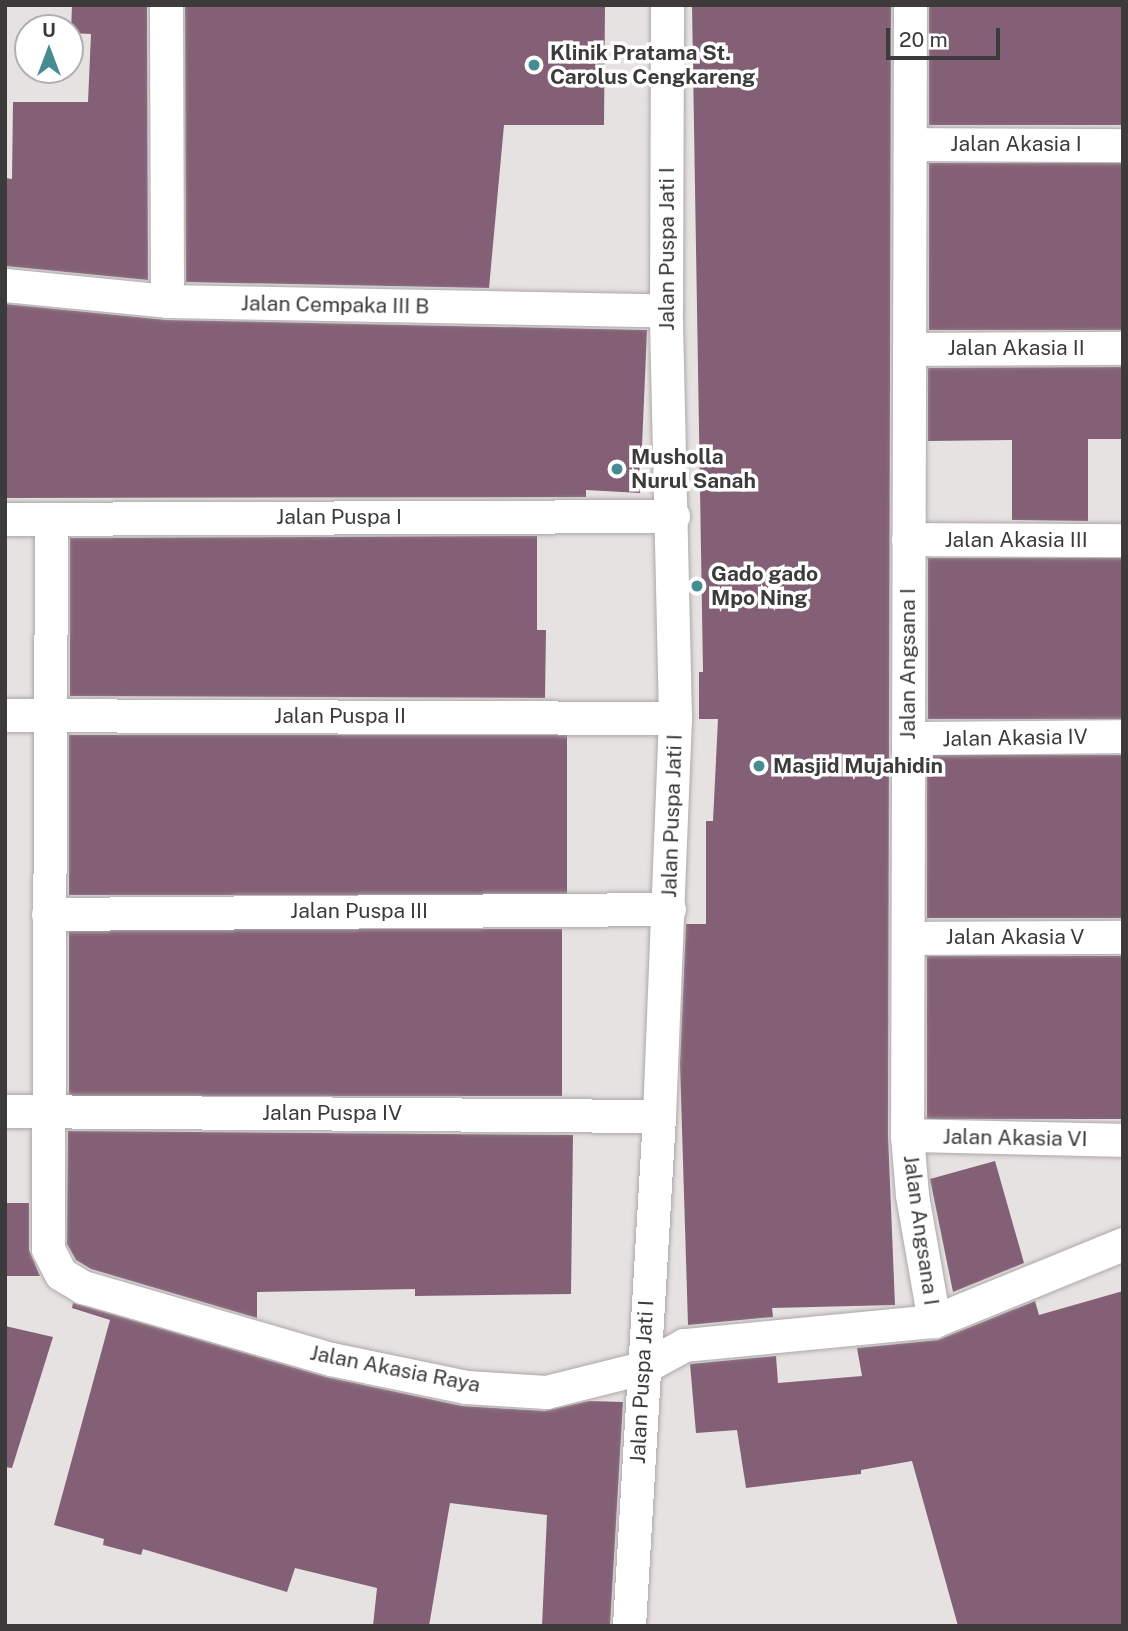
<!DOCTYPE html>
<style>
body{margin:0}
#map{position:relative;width:1128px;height:1631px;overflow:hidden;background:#e7e2e2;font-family:"Public Sans",sans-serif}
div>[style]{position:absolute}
.building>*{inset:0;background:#846076;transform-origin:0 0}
.roads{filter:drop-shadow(0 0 2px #aca8a8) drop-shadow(0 0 2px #aca8a8)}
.minor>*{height:33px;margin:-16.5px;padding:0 16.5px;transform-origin:16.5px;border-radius:16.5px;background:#fff}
.dots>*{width:19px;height:19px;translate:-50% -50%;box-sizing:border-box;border:4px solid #fff;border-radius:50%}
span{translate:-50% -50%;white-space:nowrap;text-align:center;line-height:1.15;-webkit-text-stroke:7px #fff;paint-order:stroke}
.poi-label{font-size:21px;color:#3c3a3a;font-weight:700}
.left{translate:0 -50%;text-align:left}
.street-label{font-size:21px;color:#3c3a3a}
.frame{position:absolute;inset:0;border:7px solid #3c3a3a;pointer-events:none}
.north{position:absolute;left:14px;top:14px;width:70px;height:70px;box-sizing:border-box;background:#fff;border:2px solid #b1b0b0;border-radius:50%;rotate:0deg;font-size:19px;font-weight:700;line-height:28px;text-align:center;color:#3c3a3a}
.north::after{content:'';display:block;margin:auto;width:24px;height:32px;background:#458c93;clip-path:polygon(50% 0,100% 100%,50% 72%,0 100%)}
.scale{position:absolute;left:886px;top:28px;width:114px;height:32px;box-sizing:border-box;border:4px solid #3c3a3a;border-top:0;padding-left:9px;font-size:21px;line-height:24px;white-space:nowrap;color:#3c3a3a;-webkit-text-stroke:5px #fff;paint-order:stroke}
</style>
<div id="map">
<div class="building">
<i style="clip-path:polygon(72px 5px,147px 5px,148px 280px,5px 266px,5px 178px,12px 179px,13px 102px,88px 102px,91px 34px,71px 33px)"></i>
<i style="clip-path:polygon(185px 5px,605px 5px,604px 125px,504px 125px,489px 288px,186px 282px)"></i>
<i style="clip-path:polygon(692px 5px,891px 5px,888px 1135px,895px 1305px,772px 1308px,773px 1317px,688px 1325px,680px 1064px,686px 924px,706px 924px,706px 821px,713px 821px,718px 719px,699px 719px,699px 672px,703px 672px)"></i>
<i style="left:929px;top:5px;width:194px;height:120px"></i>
<i style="left:929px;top:163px;width:194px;height:167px"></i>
<i style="clip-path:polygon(5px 304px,167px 320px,647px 330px,640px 493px,586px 490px,586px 497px,5px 498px)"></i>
<i style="clip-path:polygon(1123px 367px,1123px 439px,1088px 439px,1088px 521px,1012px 520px,1012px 440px,928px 441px,928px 368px)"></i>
<i style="clip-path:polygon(537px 536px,537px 630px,546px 630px,545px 698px,70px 696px,70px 538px)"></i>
<i style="left:928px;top:558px;width:195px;height:161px"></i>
<i style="left:69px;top:735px;width:498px;height:160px"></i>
<i style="left:1123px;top:755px;width:163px;height:196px;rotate:90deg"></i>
<i style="left:562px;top:929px;width:167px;height:493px;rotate:90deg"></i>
<i style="left:1123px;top:956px;width:163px;height:196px;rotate:90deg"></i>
<i style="clip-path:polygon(68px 1131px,573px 1135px,571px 1294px,415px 1296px,415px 1289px,257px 1292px,257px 1318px,91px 1269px,76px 1260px,67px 1244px)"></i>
<i style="clip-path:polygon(995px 1161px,1024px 1263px,953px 1292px,930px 1179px)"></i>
<i style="clip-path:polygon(5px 1203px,29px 1203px,29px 1250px,40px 1276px,5px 1276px)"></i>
<i style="clip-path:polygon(1123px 1291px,1123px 1626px,958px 1626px,912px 1461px,861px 1470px,861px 1474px,746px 1488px,737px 1430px,696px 1433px,690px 1364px,776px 1356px,778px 1383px,862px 1376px,857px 1348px,938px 1340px,1035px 1301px,1039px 1315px)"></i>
<i style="clip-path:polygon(73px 1303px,326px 1377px,462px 1406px,545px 1411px,589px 1401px,623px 1402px,610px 1626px,542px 1626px,547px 1515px,450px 1503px,429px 1626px,373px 1626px,377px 1588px,295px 1568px,287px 1592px,143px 1549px,141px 1555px,103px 1545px,104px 1539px,54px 1525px,110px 1320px,72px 1308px)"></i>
<i style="clip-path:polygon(5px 1326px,53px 1337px,12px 1468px,5px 1467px)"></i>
</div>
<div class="roads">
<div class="minor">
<i style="left:166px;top:5px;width:296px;rotate:89.8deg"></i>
<i style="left:910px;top:5px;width:1130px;rotate:90.15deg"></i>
<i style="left:907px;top:1135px;width:60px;rotate:85.2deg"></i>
<i style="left:912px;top:1195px;width:128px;rotate:80.1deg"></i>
<i style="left:910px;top:144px;width:213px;rotate:0.3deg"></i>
<i style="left:5px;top:285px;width:163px;rotate:5.6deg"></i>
<i style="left:167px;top:301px;width:499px;rotate:1.1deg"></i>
<i style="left:909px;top:349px;width:214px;rotate:-0.3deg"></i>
<i style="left:5px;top:519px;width:668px;rotate:-0.26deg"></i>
<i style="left:51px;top:520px;width:729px;rotate:90.24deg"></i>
<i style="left:48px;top:1249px;width:28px;rotate:63deg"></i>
<i style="left:61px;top:1274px;width:26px;rotate:31deg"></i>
<i style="left:83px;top:1287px;width:258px;rotate:16.2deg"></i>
<i style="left:331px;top:1359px;width:138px;rotate:11.7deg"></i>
<i style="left:466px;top:1387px;width:80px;rotate:3.6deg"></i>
<i style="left:546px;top:1392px;width:99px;rotate:-14deg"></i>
<i style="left:642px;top:1368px;width:48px;rotate:-28.7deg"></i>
<i style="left:684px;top:1345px;width:251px;rotate:-5.5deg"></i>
<i style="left:934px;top:1321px;width:204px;rotate:-22.2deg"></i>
<i style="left:908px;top:539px;width:215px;rotate:0.3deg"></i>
<i style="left:5px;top:715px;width:670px;rotate:0.26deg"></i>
<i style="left:908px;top:738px;width:215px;rotate:-0.5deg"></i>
<i style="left:48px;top:914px;width:621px;rotate:-0.46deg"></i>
<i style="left:908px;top:938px;width:215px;rotate:-0.3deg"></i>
<i style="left:5px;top:1111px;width:654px;rotate:0.44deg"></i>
<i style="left:907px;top:1135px;width:216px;rotate:1.3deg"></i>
<i style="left:629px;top:1626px;width:511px;rotate:-86.63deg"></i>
<i style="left:659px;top:1116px;width:398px;rotate:-87.7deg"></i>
<i style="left:675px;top:718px;width:407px;rotate:-91.3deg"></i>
<i style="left:666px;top:311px;width:306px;rotate:-89.8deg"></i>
</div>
</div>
<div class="dots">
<i style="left:534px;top:65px;background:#458c93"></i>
<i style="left:617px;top:469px;background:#458c93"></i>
<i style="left:697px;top:586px;background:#458c93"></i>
<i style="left:759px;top:766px;background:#458c93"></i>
</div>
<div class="poi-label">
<span class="left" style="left:550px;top:65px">Klinik Pratama St.<br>Carolus Cengkareng</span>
<span class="left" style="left:631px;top:469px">Musholla<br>Nurul Sanah</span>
<span class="left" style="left:711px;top:586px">Gado gado<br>Mpo Ning</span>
<span class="left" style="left:773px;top:766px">Masjid Mujahidin</span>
</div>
<div class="street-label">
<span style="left:1016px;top:144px">Jalan Akasia I</span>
<span style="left:667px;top:249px;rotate:-90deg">Jalan Puspa Jati I</span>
<span style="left:335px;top:305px;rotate:1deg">Jalan Cempaka III B</span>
<span style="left:1016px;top:348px">Jalan Akasia II</span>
<span style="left:339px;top:517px">Jalan Puspa I</span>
<span style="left:1016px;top:540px">Jalan Akasia III</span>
<span style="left:908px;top:664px;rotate:-90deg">Jalan Angsana I</span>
<span style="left:340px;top:716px">Jalan Puspa II</span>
<span style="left:1015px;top:738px;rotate:-1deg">Jalan Akasia IV</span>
<span style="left:672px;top:816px;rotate:-88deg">Jalan Puspa Jati I</span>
<span style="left:359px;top:911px">Jalan Puspa III</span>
<span style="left:1015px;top:937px">Jalan Akasia V</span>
<span style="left:332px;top:1113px">Jalan Puspa IV</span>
<span style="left:1015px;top:1138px;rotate:1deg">Jalan Akasia VI</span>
<span style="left:921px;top:1230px;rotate:82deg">Jalan Angsana I</span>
<span style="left:395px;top:1369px;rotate:11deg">Jalan Akasia Raya</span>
<span style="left:642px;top:1382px;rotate:-87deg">Jalan Puspa Jati I</span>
</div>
<div class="frame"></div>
<div class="north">U</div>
<div class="scale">20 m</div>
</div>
